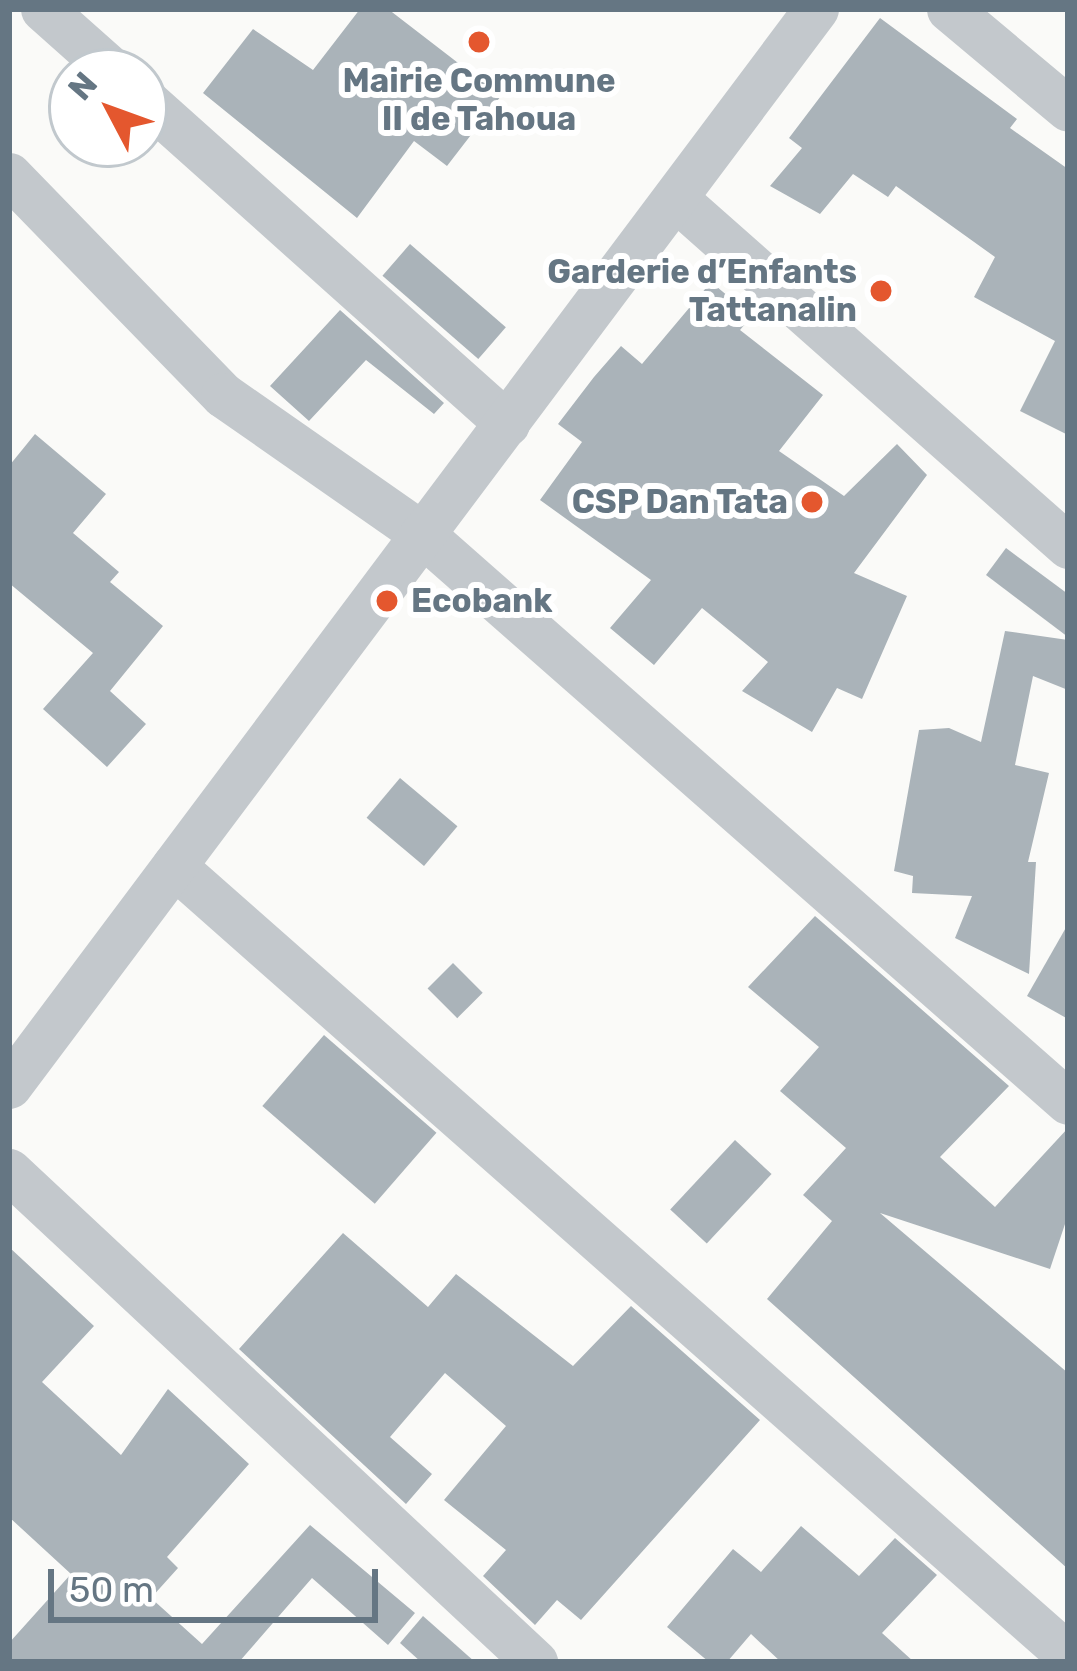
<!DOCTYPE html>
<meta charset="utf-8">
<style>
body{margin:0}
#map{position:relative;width:1077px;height:1671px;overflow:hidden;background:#fafaf8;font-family:Rubik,sans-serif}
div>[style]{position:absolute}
.building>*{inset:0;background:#aab3b9;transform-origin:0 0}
.minor>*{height:45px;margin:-22.5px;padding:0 22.5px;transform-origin:22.5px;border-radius:22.5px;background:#c3c8cc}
.dots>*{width:33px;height:33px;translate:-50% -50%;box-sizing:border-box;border:6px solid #fff;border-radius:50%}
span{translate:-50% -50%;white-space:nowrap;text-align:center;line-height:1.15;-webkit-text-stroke:12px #fff;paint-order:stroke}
.poi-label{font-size:33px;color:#657683;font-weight:700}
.right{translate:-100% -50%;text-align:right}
.left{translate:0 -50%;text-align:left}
.frame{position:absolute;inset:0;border:12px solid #657683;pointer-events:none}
.north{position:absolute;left:48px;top:48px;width:120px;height:120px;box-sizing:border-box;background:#fff;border:3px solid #c1c8cd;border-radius:50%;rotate:311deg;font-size:33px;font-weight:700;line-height:48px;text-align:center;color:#657683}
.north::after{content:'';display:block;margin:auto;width:42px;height:54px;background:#e4572e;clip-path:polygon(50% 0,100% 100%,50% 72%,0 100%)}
.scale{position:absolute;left:48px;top:1569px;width:330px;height:54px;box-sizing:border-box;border:6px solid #657683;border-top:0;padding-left:15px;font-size:36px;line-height:42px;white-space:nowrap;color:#657683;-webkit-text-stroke:9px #fff;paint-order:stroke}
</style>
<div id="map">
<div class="building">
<i style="clip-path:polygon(360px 9px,388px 9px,501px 96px,447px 166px,414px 141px,357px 218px,203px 93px,253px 29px,313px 70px)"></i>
<i style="clip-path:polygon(880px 18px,1017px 119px,1010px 128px,1068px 169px,1068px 435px,1020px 411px,1055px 341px,974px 297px,995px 257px,896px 186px,888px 197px,853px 174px,820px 214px,770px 186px,802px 148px,789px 138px)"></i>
<i style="left:410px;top:244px;width:127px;height:42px;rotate:41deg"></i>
<i style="clip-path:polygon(711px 282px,752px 316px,740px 330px,823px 395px,779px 451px,844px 496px,897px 444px,927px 475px,854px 573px,907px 596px,862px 699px,837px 688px,812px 732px,742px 691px,768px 662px,702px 608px,654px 665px,610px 628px,651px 580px,540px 500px,582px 442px,558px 424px,594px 377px,621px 346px,642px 364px)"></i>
<i style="clip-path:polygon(340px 310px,444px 403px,434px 414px,366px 360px,309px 421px,270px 386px)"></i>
<i style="clip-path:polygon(35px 434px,106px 494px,73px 533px,119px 572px,110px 582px,163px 626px,110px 691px,146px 724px,107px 767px,43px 709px,93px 653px,9px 583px,9px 466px)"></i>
<i style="clip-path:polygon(1006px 548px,1068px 594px,1068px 637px,986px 575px)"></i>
<i style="clip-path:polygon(1005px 631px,1068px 640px,1068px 690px,1033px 676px,1015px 765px,1049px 773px,1028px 862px,1036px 862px,1029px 974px,955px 938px,972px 896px,912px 893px,913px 876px,894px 871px,919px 730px,949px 728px,981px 742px)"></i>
<i style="left:400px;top:778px;width:75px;height:52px;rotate:40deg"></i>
<i style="clip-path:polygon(815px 916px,1009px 1086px,940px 1157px,995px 1207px,1068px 1128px,1068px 1215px,1050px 1269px,880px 1213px,1068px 1373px,1068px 1569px,767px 1299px,832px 1221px,803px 1195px,846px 1148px,780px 1091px,819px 1047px,748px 987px)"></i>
<i style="clip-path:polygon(1068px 924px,1068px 1019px,1027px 996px)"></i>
<i style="left:453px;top:963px;width:42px;height:36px;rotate:45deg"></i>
<i style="left:324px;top:1035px;width:149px;height:94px;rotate:41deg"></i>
<i style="left:735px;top:1140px;width:50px;height:95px;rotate:43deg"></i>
<i style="clip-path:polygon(343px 1233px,428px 1307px,456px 1274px,573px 1366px,631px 1306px,760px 1420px,581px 1620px,557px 1600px,535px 1625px,483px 1576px,506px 1550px,444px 1500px,506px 1426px,445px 1373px,390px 1437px,432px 1474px,406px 1504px,239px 1349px)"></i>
<i style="clip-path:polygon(9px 1247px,94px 1326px,42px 1382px,121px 1455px,168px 1389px,249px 1464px,167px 1557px,178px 1568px,151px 1598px,202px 1644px,310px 1525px,415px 1613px,388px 1645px,312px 1578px,239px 1662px,9px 1662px,9px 1643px,71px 1574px,9px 1517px)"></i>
<i style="clip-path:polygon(801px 1526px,859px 1576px,895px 1538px,937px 1575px,882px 1633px,914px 1662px,781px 1662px,751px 1634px,727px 1662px,709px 1662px,667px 1627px,733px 1549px,761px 1572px)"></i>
<i style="clip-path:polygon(423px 1616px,475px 1662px,421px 1662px,400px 1643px)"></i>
</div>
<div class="minor">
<i style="left:43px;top:9px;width:95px;rotate:41.6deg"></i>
<i style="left:949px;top:9px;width:155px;rotate:40deg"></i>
<i style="left:144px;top:99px;width:487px;rotate:41.8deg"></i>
<i style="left:9px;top:175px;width:307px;rotate:45.8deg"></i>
<i style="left:223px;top:395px;width:243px;rotate:34.9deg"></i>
<i style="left:422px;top:534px;width:860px;rotate:41.32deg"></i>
<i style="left:675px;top:198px;width:525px;rotate:41.52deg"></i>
<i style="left:174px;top:866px;width:1192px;rotate:41.43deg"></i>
<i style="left:9px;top:1086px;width:1346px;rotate:-53.16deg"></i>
<i style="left:9px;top:1171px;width:720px;rotate:43.03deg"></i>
</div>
<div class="dots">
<i style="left:479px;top:42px;background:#e4572e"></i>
<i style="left:881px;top:291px;background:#e4572e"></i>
<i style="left:812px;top:502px;background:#e4572e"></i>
<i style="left:387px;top:601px;background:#e4572e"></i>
</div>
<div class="poi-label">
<span style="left:479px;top:100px">Mairie Commune<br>II de Tahoua</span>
<span class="right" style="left:857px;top:291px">Garderie d’Enfants<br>Tattanalin</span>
<span class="right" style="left:788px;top:502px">CSP Dan Tata</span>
<span class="left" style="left:411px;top:601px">Ecobank</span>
</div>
<div class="frame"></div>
<div class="north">N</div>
<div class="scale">50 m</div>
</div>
